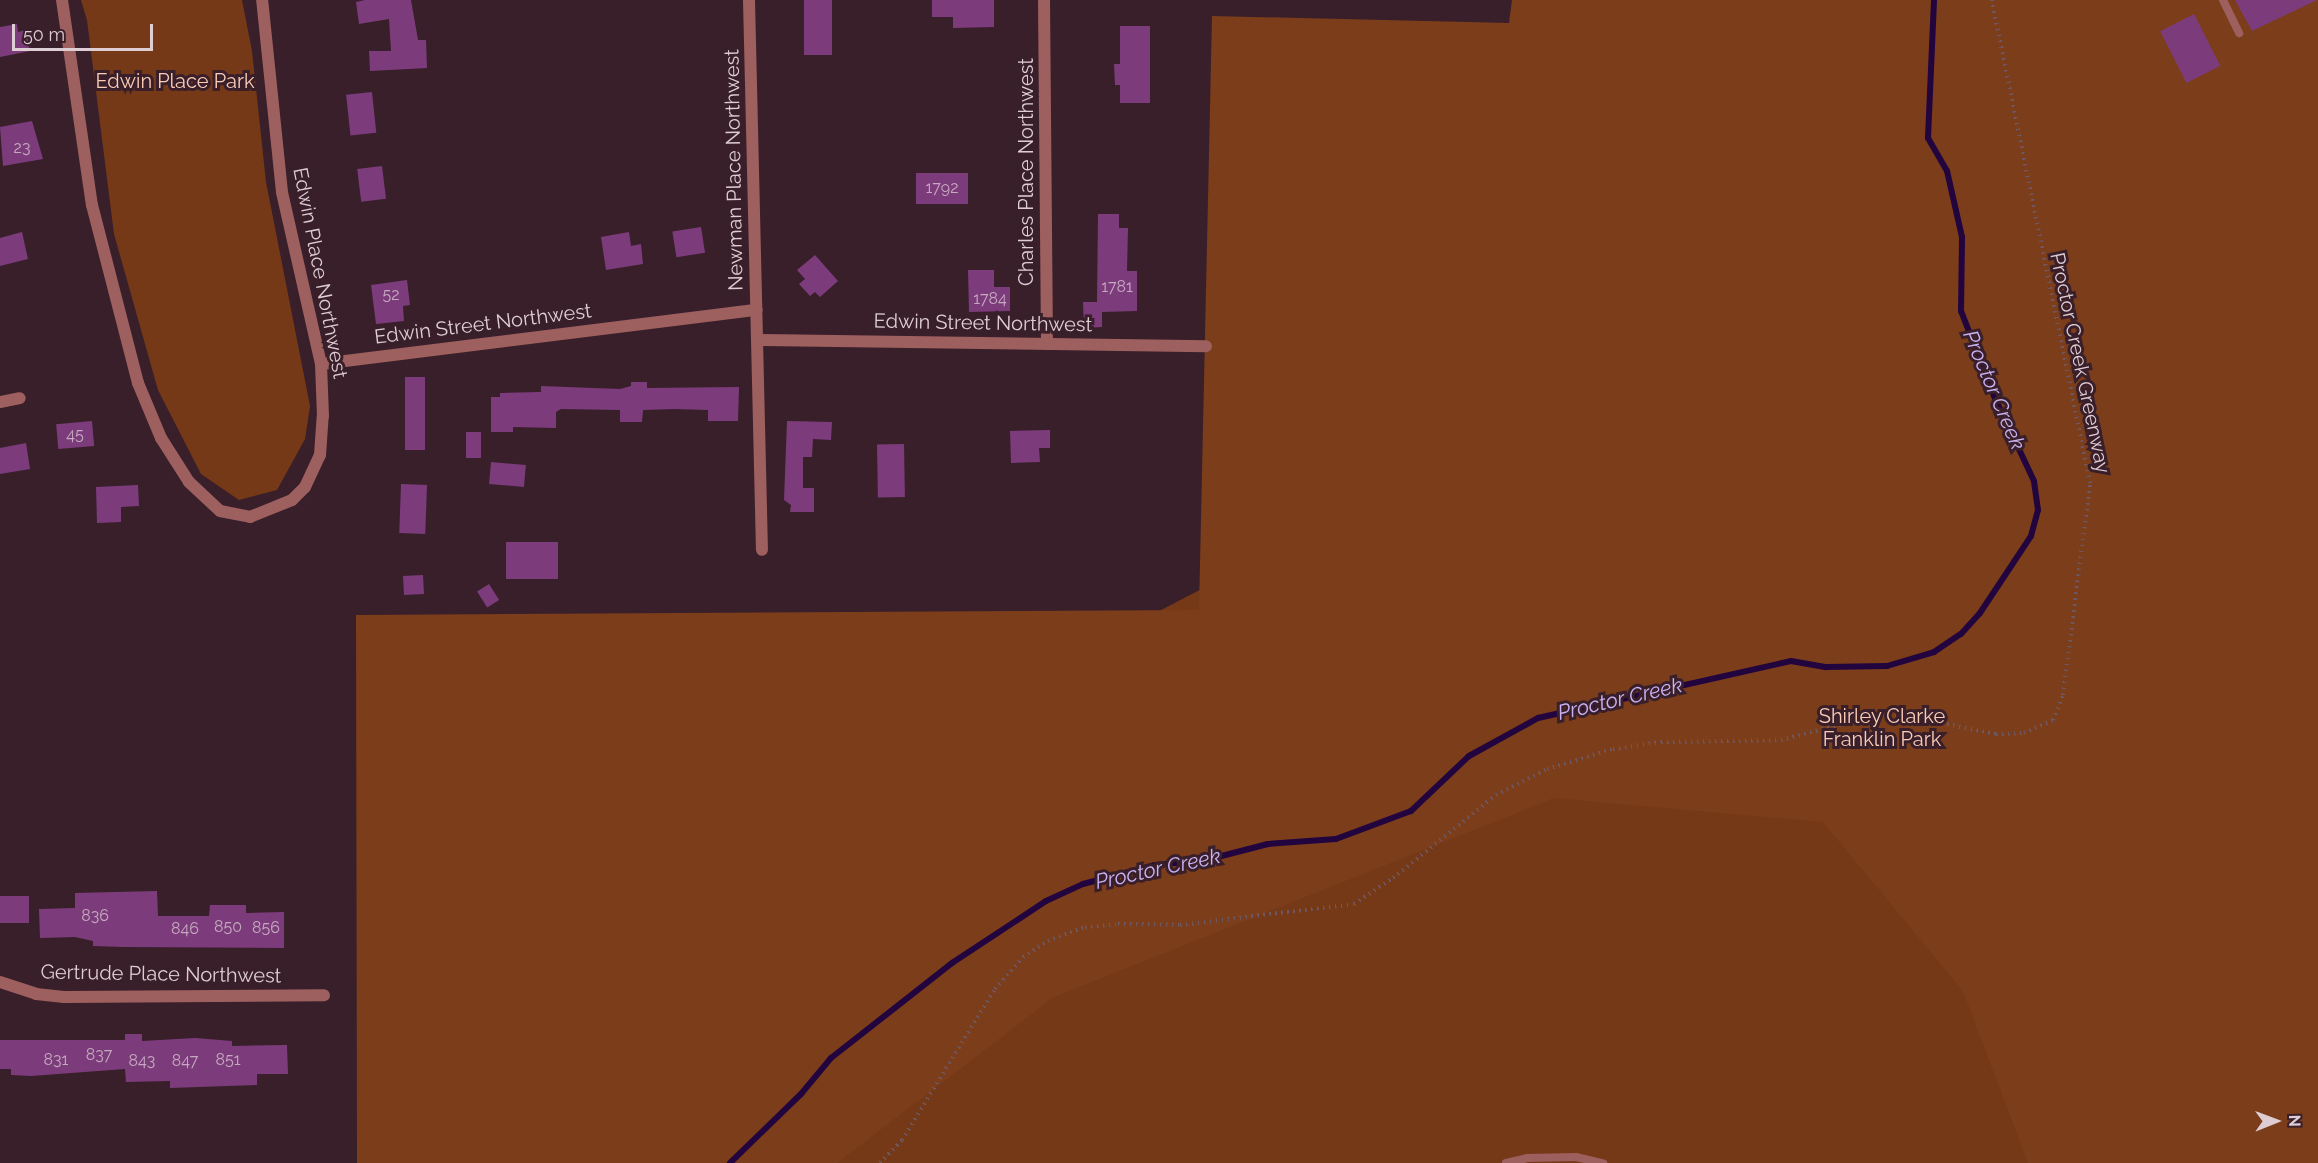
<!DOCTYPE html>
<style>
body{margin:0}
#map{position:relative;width:2318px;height:1163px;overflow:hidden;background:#391f2a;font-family:Raleway,sans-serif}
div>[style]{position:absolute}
.green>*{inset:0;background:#763918}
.forest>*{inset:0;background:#7c3d1b}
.stream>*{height:6px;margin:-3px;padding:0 3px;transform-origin:3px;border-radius:3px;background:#22053e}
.building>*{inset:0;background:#7c3c7c;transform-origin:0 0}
.path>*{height:4px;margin-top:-2px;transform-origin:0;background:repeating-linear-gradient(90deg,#6e5761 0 1.5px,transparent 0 6px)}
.lane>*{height:8px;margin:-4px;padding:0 4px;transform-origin:4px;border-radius:4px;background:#9e5f5f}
.street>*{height:12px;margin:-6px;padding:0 6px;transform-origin:6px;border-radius:6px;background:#9e5f5f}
span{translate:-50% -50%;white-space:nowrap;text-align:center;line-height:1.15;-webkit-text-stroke:6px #391f2a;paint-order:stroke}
.number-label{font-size:16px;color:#c6a9be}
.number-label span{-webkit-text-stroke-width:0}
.park-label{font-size:20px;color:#facbb5}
.street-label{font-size:20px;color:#dfcdd4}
.water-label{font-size:21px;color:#cab3f3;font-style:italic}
.north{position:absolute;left:2246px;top:1091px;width:60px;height:60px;-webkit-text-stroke:4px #391f2a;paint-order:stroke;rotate:89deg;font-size:16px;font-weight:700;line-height:24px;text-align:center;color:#dfcdd4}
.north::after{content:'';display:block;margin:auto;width:21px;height:27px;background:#dfcdd4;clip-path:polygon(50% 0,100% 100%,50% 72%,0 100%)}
.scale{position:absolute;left:12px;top:24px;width:141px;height:27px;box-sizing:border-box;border:3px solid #dfcdd4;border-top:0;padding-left:8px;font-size:18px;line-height:21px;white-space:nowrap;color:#dfcdd4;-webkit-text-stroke:4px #391f2a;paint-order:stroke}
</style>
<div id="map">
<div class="green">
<i style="clip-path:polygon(81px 0,242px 0,252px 51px,266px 182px,310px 406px,305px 439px,277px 490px,239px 500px,201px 474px,158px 390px,114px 234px,87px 20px)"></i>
<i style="clip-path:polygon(2318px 10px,2318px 1163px,357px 1163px,768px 814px)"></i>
</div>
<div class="forest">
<i style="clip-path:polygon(1512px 0,2318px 0,2318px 1163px,2028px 1163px,1963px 991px,1823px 822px,1554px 798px,1054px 997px,837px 1163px,357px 1163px,356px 615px,1199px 610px,1212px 16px,1509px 23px)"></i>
</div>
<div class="stream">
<i style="left:730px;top:1163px;width:99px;rotate:-44.2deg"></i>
<i style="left:801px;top:1094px;width:47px;rotate:-50.2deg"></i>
<i style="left:831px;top:1058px;width:154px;rotate:-38.1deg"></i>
<i style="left:952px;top:963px;width:113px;rotate:-33.4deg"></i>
<i style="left:1046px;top:901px;width:41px;rotate:-24.7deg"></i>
<i style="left:1083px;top:884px;width:74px;rotate:-14.8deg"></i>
<i style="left:1155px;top:865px;width:51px;rotate:-5.6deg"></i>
<i style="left:1206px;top:860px;width:64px;rotate:-14.5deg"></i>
<i style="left:1268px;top:844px;width:68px;rotate:-4.2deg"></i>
<i style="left:1336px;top:839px;width:80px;rotate:-20.5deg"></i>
<i style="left:1411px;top:811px;width:80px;rotate:-43.5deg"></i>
<i style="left:1469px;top:756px;width:79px;rotate:-28.8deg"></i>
<i style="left:1538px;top:718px;width:259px;rotate:-12.7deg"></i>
<i style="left:1791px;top:661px;width:36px;rotate:10deg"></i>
<i style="left:1826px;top:667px;width:61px;rotate:-0.9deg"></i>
<i style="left:1887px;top:666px;width:49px;rotate:-16.6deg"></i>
<i style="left:1934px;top:652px;width:32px;rotate:-34deg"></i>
<i style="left:1961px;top:634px;width:28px;rotate:-48deg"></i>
<i style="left:1980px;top:613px;width:92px;rotate:-56.5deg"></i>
<i style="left:2031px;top:536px;width:27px;rotate:-75deg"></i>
<i style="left:2038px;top:510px;width:29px;rotate:-98deg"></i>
<i style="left:2034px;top:481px;width:94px;rotate:-115.2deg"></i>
<i style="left:1994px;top:396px;width:91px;rotate:-111.2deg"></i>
<i style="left:1961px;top:311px;width:74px;rotate:-89.2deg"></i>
<i style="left:1962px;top:237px;width:68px;rotate:-102.8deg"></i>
<i style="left:1947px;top:171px;width:38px;rotate:-120deg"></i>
<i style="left:1928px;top:138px;width:138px;rotate:-87.5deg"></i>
</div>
<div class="building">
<i style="clip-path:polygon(365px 0,411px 0,418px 40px,426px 40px,427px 68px,370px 71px,369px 51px,391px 51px,389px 19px,359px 24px,356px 2px)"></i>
<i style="left:804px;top:0;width:28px;height:55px"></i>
<i style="clip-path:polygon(932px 0,994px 0,994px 27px,953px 28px,953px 17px,932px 17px)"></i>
<i style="clip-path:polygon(2235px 0,2317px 0,2252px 31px)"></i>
<i style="left:2194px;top:14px;width:58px;height:38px;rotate:63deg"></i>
<i style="clip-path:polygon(17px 24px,18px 32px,26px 30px,30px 51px,0 57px,0 27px)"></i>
<i style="clip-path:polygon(1120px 26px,1150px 26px,1150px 103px,1120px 103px,1120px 85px,1115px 85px,1114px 64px,1120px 64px)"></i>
<i style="left:372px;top:92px;width:41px;height:26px;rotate:84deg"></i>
<i style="clip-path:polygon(32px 121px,43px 159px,3px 166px,0 127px)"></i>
<i style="left:382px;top:166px;width:33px;height:25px;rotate:83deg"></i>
<i style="left:916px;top:173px;width:52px;height:31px"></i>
<i style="clip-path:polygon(1098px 214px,1119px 214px,1119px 228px,1128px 228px,1127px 271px,1137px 271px,1137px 311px,1102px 312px,1102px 327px,1084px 328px,1083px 302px,1097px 302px)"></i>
<i style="left:701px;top:227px;width:26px;height:29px;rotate:81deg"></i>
<i style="clip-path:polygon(22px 232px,28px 259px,0 266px,0 238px)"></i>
<i style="clip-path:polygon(629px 232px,631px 246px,641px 244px,643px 264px,606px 270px,601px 237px)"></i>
<i style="clip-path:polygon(815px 255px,838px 281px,820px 297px,815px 292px,810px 296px,799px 284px,805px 279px,797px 270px)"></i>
<i style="clip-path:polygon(968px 270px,994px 270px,994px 287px,1010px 287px,1010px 311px,969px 312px)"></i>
<i style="clip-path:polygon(407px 280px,410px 305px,403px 306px,404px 321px,376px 324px,371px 285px)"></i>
<i style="left:405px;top:377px;width:20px;height:73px"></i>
<i style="clip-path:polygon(631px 382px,647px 382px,647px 388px,739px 387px,738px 421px,708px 421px,708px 410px,674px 409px,643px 410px,642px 422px,620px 422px,620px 410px,561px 409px,556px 412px,556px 428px,513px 427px,513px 432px,491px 432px,491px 397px,500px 397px,500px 393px,541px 392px,541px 386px,620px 389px,631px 386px)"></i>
<i style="left:92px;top:421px;width:25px;height:36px;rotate:85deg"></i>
<i style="clip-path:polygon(787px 421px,832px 422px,831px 440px,813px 439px,812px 457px,803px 457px,803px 488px,814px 488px,814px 512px,790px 512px,791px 505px,784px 500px)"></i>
<i style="clip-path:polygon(1050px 430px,1050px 448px,1039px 448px,1040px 462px,1011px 463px,1010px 431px)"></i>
<i style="left:466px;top:432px;width:15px;height:26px"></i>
<i style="clip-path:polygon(26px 443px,30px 469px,0 474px,0 448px)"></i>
<i style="left:904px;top:444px;width:53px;height:27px;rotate:89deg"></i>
<i style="left:491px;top:462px;width:35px;height:22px;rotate:5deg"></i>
<i style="left:401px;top:484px;width:26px;height:49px;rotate:2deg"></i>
<i style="clip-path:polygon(138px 485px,139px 506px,121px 507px,121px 522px,97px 523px,96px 487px)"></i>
<i style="left:506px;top:542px;width:52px;height:37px"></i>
<i style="left:423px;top:575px;width:19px;height:20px;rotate:87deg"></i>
<i style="left:489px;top:584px;width:19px;height:14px;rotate:58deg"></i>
<i style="clip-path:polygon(157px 891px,158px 916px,209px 916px,210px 905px,246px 905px,246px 913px,284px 912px,284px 948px,124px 947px,93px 946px,93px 941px,75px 937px,40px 938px,39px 909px,75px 908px,75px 893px)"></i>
<i style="left:0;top:896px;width:29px;height:27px"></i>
<i style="clip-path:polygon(125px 1034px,142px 1034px,142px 1041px,195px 1038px,232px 1041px,232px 1046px,287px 1045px,288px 1074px,257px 1074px,257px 1085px,170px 1088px,170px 1081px,126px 1082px,125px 1069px,31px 1076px,11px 1075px,11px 1069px,0 1069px,0 1040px,125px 1040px)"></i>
</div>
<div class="path">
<i style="left:880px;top:1163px;width:32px;rotate:-46deg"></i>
<i style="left:902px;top:1140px;width:177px;rotate:-58.4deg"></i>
<i style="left:995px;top:989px;width:43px;rotate:-48.8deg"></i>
<i style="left:1023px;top:957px;width:30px;rotate:-33deg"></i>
<i style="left:1048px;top:941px;width:40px;rotate:-21deg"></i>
<i style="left:1085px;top:927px;width:33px;rotate:-5deg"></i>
<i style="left:1118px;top:924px;width:62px;rotate:0.9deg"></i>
<i style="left:1180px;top:925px;width:175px;rotate:-6.9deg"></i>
<i style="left:1354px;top:904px;width:47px;rotate:-33.7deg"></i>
<i style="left:1393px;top:878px;width:132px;rotate:-38.9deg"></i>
<i style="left:1496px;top:795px;width:57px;rotate:-27deg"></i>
<i style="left:1547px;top:769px;width:69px;rotate:-16.9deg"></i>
<i style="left:1613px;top:749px;width:49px;rotate:-8.3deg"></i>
<i style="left:1661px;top:742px;width:120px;rotate:-1deg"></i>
<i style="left:1781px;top:740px;width:99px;rotate:-14.6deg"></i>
<i style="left:1877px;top:715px;width:23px"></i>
<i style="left:1900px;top:715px;width:98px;rotate:11.2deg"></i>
<i style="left:1996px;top:734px;width:28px;rotate:-2deg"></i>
<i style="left:2024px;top:733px;width:32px;rotate:-24deg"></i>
<i style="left:2053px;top:720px;width:27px;rotate:-68deg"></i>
<i style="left:2063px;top:695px;width:214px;rotate:-82.7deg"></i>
<i style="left:2090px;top:483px;width:493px;rotate:-101.5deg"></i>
</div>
<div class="lane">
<i style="left:2223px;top:0;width:37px;rotate:64deg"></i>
<i style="left:1506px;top:1163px;width:22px;rotate:-13deg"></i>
<i style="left:1527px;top:1158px;width:49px;rotate:-1.2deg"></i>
<i style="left:1576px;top:1157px;width:28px;rotate:13deg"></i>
</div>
<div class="street">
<i style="left:62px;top:0;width:207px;rotate:81.7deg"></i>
<i style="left:92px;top:205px;width:184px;rotate:75.5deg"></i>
<i style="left:138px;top:383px;width:60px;rotate:67.3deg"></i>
<i style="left:161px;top:438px;width:52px;rotate:57.5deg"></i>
<i style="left:189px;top:482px;width:42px;rotate:43.1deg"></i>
<i style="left:220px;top:511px;width:31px;rotate:11deg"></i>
<i style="left:250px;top:517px;width:45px;rotate:-22deg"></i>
<i style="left:292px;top:500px;width:18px;rotate:-45deg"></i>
<i style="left:305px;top:487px;width:35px;rotate:-65deg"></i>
<i style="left:320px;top:455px;width:39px;rotate:-86deg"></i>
<i style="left:323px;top:416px;width:52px;rotate:-92.2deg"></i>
<i style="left:321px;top:364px;width:176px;rotate:-102.8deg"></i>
<i style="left:282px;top:192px;width:193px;rotate:-95.9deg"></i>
<i style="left:749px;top:0;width:550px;rotate:88.65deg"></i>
<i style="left:1044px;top:0;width:344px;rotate:89.5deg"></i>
<i style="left:760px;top:340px;width:446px;rotate:0.8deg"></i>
<i style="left:321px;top:364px;width:439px;rotate:-7.1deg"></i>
<i style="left:0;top:402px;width:20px;rotate:-11deg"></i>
<i style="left:0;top:982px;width:38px;rotate:18deg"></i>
<i style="left:36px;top:994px;width:28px;rotate:6deg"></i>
<i style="left:64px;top:997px;width:260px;rotate:-0.4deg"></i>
</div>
<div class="number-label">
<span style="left:22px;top:148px">23</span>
<span style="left:942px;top:188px">1792</span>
<span style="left:1117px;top:287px">1781</span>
<span style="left:391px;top:295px">52</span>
<span style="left:990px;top:299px">1784</span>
<span style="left:75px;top:435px">45</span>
<span style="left:95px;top:916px">836</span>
<span style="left:228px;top:927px">850</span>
<span style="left:266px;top:928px">856</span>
<span style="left:185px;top:929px">846</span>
<span style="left:99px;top:1055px">837</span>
<span style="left:56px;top:1060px">831</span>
<span style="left:228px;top:1060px">851</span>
<span style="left:142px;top:1061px">843</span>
<span style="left:185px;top:1061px">847</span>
</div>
<div class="park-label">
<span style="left:175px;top:81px">Edwin Place Park</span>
<span style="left:1882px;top:728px">Shirley Clarke<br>Franklin Park</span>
</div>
<div class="street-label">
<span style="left:734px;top:170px;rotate:-91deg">Newman Place Northwest</span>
<span style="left:1026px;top:172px;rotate:-90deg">Charles Place Northwest</span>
<span style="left:320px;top:273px;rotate:79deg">Edwin Place Northwest</span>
<span style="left:983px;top:323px;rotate:1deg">Edwin Street Northwest</span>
<span style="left:483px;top:324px;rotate:-7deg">Edwin Street Northwest</span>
<span style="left:2080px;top:363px;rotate:78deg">Proctor Creek Greenway</span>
<span style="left:161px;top:974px;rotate:1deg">Gertrude Place Northwest</span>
</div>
<div class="water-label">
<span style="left:1994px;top:390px;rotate:67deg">Proctor Creek</span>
<span style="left:1620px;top:699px;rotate:-13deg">Proctor Creek</span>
<span style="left:1158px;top:869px;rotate:-12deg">Proctor Creek</span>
</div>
<div class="north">N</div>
<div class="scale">50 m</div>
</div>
